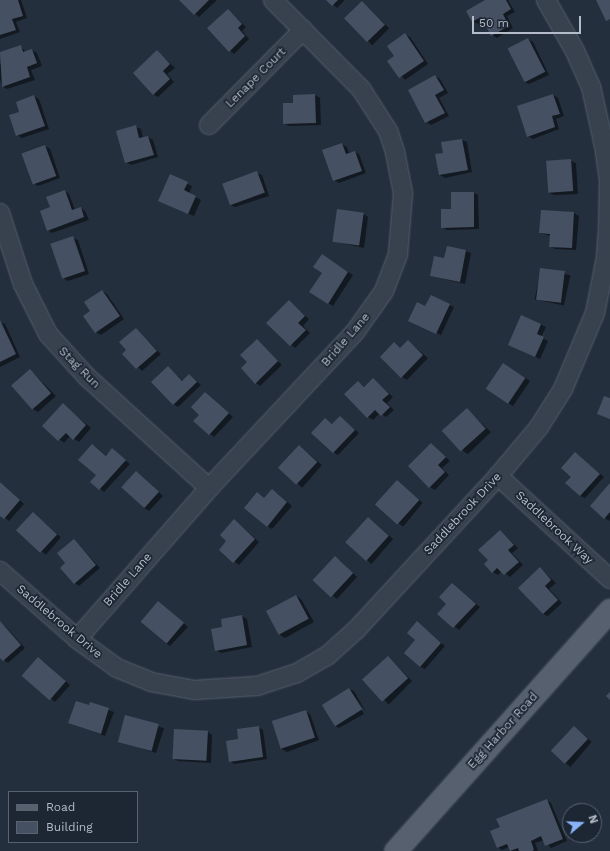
<!DOCTYPE html>
<style>
body{margin:0}
#map{position:relative;width:610px;height:851px;overflow:hidden;background:#242f3e;font-family:"Work Sans",sans-serif}
div>[style]{position:absolute}
.shadow>*{inset:0;background:#0007;transform-origin:0 0}
.building>*{inset:0;background:#455162;transform-origin:0 0}
.roads{filter:drop-shadow(0 0 1px #565f6c) drop-shadow(0 0 1px #565f6c)}
.minor>*{height:18px;margin:-9px;padding:0 9px;transform-origin:9px;border-radius:9px;background:#38414e}
.major>*{height:22px;margin:-11px;padding:0 11px;transform-origin:11px;border-radius:11px;background:#56606e}
span{translate:-50% -50%;white-space:nowrap;text-align:center;line-height:1.15;-webkit-text-stroke:3.5px #1d2633;paint-order:stroke}
.street-label{font-size:12px;color:#b4bcc9}
.legend{position:absolute;left:8px;top:791px;width:130px;height:52px;box-sizing:border-box;background:#1d2633;border:1px solid #59626f;margin:0;padding:5px 7px;list-style:none;font-size:12px;color:#b4bcc9}
.legend li{display:flex;align-items:center;gap:8px;height:20px}
.legend b{width:20px;border:1px solid #59626f}
.north{position:absolute;left:562px;top:803px;width:40px;height:40px;box-sizing:border-box;background:#1d2633;border:1px solid #59626f;border-radius:50%;rotate:71deg;font-size:11px;font-weight:700;line-height:16px;text-align:center;color:#b4bcc9}
.north::after{content:'';display:block;margin:auto;width:14px;height:18px;background:#8ab4f8;clip-path:polygon(50% 0,100% 100%,50% 72%,0 100%)}
.scale{position:absolute;left:472px;top:16px;width:109px;height:18px;box-sizing:border-box;border:2px solid #b4bcc9;border-top:0;padding-left:5px;font-size:12px;line-height:14px;white-space:nowrap;color:#b4bcc9;-webkit-text-stroke:3px #1d2633;paint-order:stroke}
</style>
<div id="map">
<div class="shadow">
<i style="clip-path:polygon(21px 0,27px 18px,16px 22px,20px 32px,0 39px,0 1px)"></i>
<i style="clip-path:polygon(180px 0,217px 0,199px 17px)"></i>
<i style="clip-path:polygon(328px 0,345px 0,337px 8px)"></i>
<i style="clip-path:polygon(487px 0,508px 0,515px 12px,507px 16px,513px 28px,497px 38px,492px 35px,484px 20px,478px 24px,473px 21px)"></i>
<i style="left:363px;top:2px;width:37px;height:24px;rotate:45deg"></i>
<i style="clip-path:polygon(228px 10px,246px 27px,242px 31px,249px 39px,234px 54px,230px 51px)"></i>
<i style="clip-path:polygon(405px 35px,410px 37px,428px 64px,405px 80px,389px 61px,396px 56px)"></i>
<i style="clip-path:polygon(528px 39px,533px 42px,549px 75px,529px 84px,524px 82px)"></i>
<i style="clip-path:polygon(20px 46px,26px 52px,32px 50px,37px 53px,42px 66px,31px 70px,35px 80px,7px 89px,2px 86px,0 79px,0 64px)"></i>
<i style="clip-path:polygon(157px 51px,175px 68px,167px 74px,174px 82px,158px 97px,153px 94px)"></i>
<i style="clip-path:polygon(435px 76px,440px 79px,448px 93px,439px 98px,449px 116px,431px 125px,426px 122px)"></i>
<i style="clip-path:polygon(315px 95px,320px 98px,321px 125px,289px 126px,284px 123px)"></i>
<i style="clip-path:polygon(553px 95px,558px 98px,564px 116px,556px 119px,559px 129px,533px 139px,528px 136px)"></i>
<i style="clip-path:polygon(34px 96px,39px 99px,49px 129px,22px 138px,17px 135px,21px 113px)"></i>
<i style="clip-path:polygon(136px 127px,141px 129px,143px 138px,148px 137px,153px 140px,158px 157px,131px 165px,126px 162px)"></i>
<i style="clip-path:polygon(462px 140px,467px 142px,472px 172px,445px 178px,440px 175px,436px 155px,444px 153px)"></i>
<i style="clip-path:polygon(342px 144px,347px 147px,349px 153px,355px 152px,359px 154px,366px 173px,339px 183px,334px 180px)"></i>
<i style="clip-path:polygon(45px 146px,50px 149px,60px 178px,38px 186px,33px 183px)"></i>
<i style="clip-path:polygon(571px 161px,576px 163px,578px 194px,554px 195px,549px 193px)"></i>
<i style="clip-path:polygon(257px 173px,262px 175px,269px 196px,235px 207px,230px 205px)"></i>
<i style="clip-path:polygon(170px 176px,192px 186px,189px 194px,201px 200px,194px 216px,164px 203px)"></i>
<i style="clip-path:polygon(65px 191px,69px 194px,75px 210px,81px 208px,85px 211px,89px 220px,52px 233px,48px 230px,51px 208px)"></i>
<i style="clip-path:polygon(474px 193px,478px 195px,479px 229px,447px 230px,442px 227px,452px 210px)"></i>
<i style="clip-path:polygon(574px 213px,579px 216px,576px 250px,555px 249px,550px 246px,551px 236px,540px 233px)"></i>
<i style="clip-path:polygon(364px 214px,368px 217px,364px 248px,333px 241px)"></i>
<i style="clip-path:polygon(73px 238px,78px 240px,89px 274px,68px 281px,63px 278px)"></i>
<i style="clip-path:polygon(466px 251px,471px 253px,465px 284px,431px 276px,445px 259px)"></i>
<i style="clip-path:polygon(327px 258px,353px 275px,333px 306px,328px 303px,323px 273px)"></i>
<i style="left:541px;top:269px;width:30px;height:31px;rotate:12deg"></i>
<i style="clip-path:polygon(102px 291px,107px 294px,124px 319px,101px 335px,96px 332px,92px 311px)"></i>
<i style="clip-path:polygon(289px 301px,309px 319px,303px 326px,310px 333px,295px 348px,268px 323px)"></i>
<i style="clip-path:polygon(449px 305px,454px 307px,441px 335px,414px 323px,426px 308px)"></i>
<i style="clip-path:polygon(522px 316px,546px 327px,541px 337px,548px 341px,540px 359px,514px 347px)"></i>
<i style="clip-path:polygon(0 322px,5px 324px,20px 357px,0 367px)"></i>
<i style="clip-path:polygon(136px 329px,161px 354px,142px 371px,124px 354px,128px 350px)"></i>
<i style="clip-path:polygon(257px 340px,282px 365px,260px 386px,256px 383px,249px 362px)"></i>
<i style="clip-path:polygon(408px 341px,428px 358px,407px 380px,402px 377px,394px 344px,401px 349px)"></i>
<i style="clip-path:polygon(168px 367px,183px 381px,189px 375px,201px 385px,178px 407px,173px 404px)"></i>
<i style="clip-path:polygon(509px 367px,530px 381px,513px 406px,508px 403px)"></i>
<i style="clip-path:polygon(30px 370px,56px 396px,38px 412px,33px 409px)"></i>
<i style="clip-path:polygon(373px 379px,393px 397px,387px 403px,394px 410px,386px 417px,380px 413px,373px 420px,368px 417px,358px 382px,365px 387px)"></i>
<i style="clip-path:polygon(205px 393px,233px 417px,214px 437px,195px 421px,201px 415px)"></i>
<i style="clip-path:polygon(63px 405px,91px 428px,79px 442px,70px 436px,64px 443px,43px 426px)"></i>
<i style="clip-path:polygon(467px 410px,491px 432px,468px 454px,463px 451px)"></i>
<i style="clip-path:polygon(340px 417px,359px 433px,338px 455px,333px 452px,325px 419px,333px 424px)"></i>
<i style="clip-path:polygon(432px 444px,450px 461px,442px 468px,449px 475px,435px 490px,430px 487px)"></i>
<i style="clip-path:polygon(93px 445px,107px 456px,112px 450px,130px 464px,104px 492px,92px 482px,98px 475px)"></i>
<i style="left:300px;top:446px;width:29px;height:30px;rotate:41deg"></i>
<i style="clip-path:polygon(575px 453px,604px 477px,585px 498px,580px 496px,572px 477px)"></i>
<i style="clip-path:polygon(137px 472px,163px 496px,149px 511px,144px 508px)"></i>
<i style="clip-path:polygon(0 482px,24px 504px,9px 521px,0 514px)"></i>
<i style="left:397px;top:482px;width:33px;height:31px;rotate:39deg"></i>
<i style="clip-path:polygon(610px 485px,610px 520px,609px 521px,605px 518px)"></i>
<i style="clip-path:polygon(257px 493px,265px 499px,277px 493px,292px 506px,272px 529px,267px 526px)"></i>
<i style="left:33px;top:513px;width:37px;height:23px;rotate:41deg"></i>
<i style="left:369px;top:518px;width:32px;height:33px;rotate:41deg"></i>
<i style="clip-path:polygon(239px 524px,259px 542px,239px 565px,220px 550px)"></i>
<i style="clip-path:polygon(500px 531px,518px 548px,512px 553px,523px 565px,510px 577px,502px 571px,498px 575px,493px 572px,490px 560px)"></i>
<i style="clip-path:polygon(74px 540px,100px 568px,79px 586px,75px 583px,67px 563px)"></i>
<i style="clip-path:polygon(340px 560px,357px 577px,337px 599px,333px 596px)"></i>
<i style="clip-path:polygon(540px 569px,556px 583px,549px 589px,562px 603px,548px 616px,543px 614px)"></i>
<i style="clip-path:polygon(452px 584px,480px 607px,459px 630px,439px 614px,447px 604px)"></i>
<i style="clip-path:polygon(296px 596px,301px 599px,314px 622px,285px 638px,280px 635px)"></i>
<i style="clip-path:polygon(159px 602px,188px 627px,170px 646px,166px 643px)"></i>
<i style="clip-path:polygon(242px 616px,247px 619px,252px 647px,221px 653px,216px 650px,223px 627px)"></i>
<i style="clip-path:polygon(0 623px,5px 626px,25px 648px,8px 663px,0 657px)"></i>
<i style="clip-path:polygon(417px 623px,445px 646px,425px 669px,420px 667px)"></i>
<i style="left:388px;top:657px;width:34px;height:33px;rotate:45deg"></i>
<i style="clip-path:polygon(43px 661px,70px 685px,55px 702px,23px 676px)"></i>
<i style="clip-path:polygon(349px 689px,354px 691px,366px 712px,350px 691px,364px 714px,339px 728px,334px 725px)"></i>
<i style="clip-path:polygon(91px 703px,114px 712px,105px 736px,69px 723px)"></i>
<i style="clip-path:polygon(305px 711px,310px 714px,319px 740px,287px 752px,282px 749px,273px 723px)"></i>
<i style="left:126px;top:716px;width:40px;height:26px;rotate:18deg"></i>
<i style="clip-path:polygon(258px 727px,263px 730px,267px 759px,234px 764px,230px 761px,239px 740px)"></i>
<i style="left:574px;top:727px;width:23px;height:33px;rotate:40deg"></i>
<i style="clip-path:polygon(208px 732px,212px 735px,211px 763px,178px 761px,174px 759px)"></i>
<i style="clip-path:polygon(547px 800px,551px 803px,567px 841px,551px 848px,544px 840px,535px 843px,538px 851px,511px 851px,509px 847px,502px 850px,498px 847px,501px 828px)"></i>
</div>
<div class="building">
<i style="clip-path:polygon(0 0,18px 0,23px 16px,12px 19px,16px 30px,0 35px)"></i>
<i style="clip-path:polygon(179px 0,209px 0,194px 15px)"></i>
<i style="clip-path:polygon(326px 0,338px 0,332px 6px)"></i>
<i style="clip-path:polygon(485px 0,506px 0,511px 9px,503px 14px,509px 26px,491px 36px,481px 17px,472px 22px,466px 11px)"></i>
<i style="clip-path:polygon(596px 0,610px 0,610px 19px,606px 21px)"></i>
<i style="left:362px;top:1px;width:33px;height:25px;rotate:46deg"></i>
<i style="clip-path:polygon(228px 9px,242px 24px,238px 28px,245px 36px,229px 52px,207px 28px)"></i>
<i style="clip-path:polygon(405px 33px,424px 61px,399px 78px,387px 61px,394px 56px,387px 46px)"></i>
<i style="left:528px;top:38px;width:38px;height:23px;rotate:63deg"></i>
<i style="clip-path:polygon(21px 45px,23px 52px,32px 49px,37px 63px,27px 67px,30px 77px,2px 87px,0 52px)"></i>
<i style="clip-path:polygon(157px 50px,170px 64px,163px 71px,170px 79px,153px 95px,133px 73px)"></i>
<i style="clip-path:polygon(435px 75px,444px 90px,435px 95px,445px 113px,425px 123px,408px 90px)"></i>
<i style="clip-path:polygon(315px 94px,316px 123px,283px 124px,283px 103px,293px 103px,293px 95px)"></i>
<i style="clip-path:polygon(553px 94px,560px 114px,552px 116px,555px 127px,527px 137px,517px 106px)"></i>
<i style="clip-path:polygon(34px 95px,45px 126px,16px 136px,9px 115px,19px 112px,16px 102px)"></i>
<i style="clip-path:polygon(136px 125px,139px 138px,148px 136px,154px 155px,125px 163px,116px 131px)"></i>
<i style="clip-path:polygon(462px 139px,468px 170px,439px 175px,435px 154px,443px 153px,441px 142px)"></i>
<i style="clip-path:polygon(342px 143px,346px 154px,355px 151px,362px 171px,333px 181px,322px 150px)"></i>
<i style="left:45px;top:145px;width:33px;height:25px;rotate:70deg"></i>
<i style="left:571px;top:159px;width:32px;height:25px;rotate:86deg"></i>
<i style="left:257px;top:171px;width:23px;height:37px;rotate:70deg"></i>
<i style="clip-path:polygon(170px 174px,188px 182px,184px 190px,196px 196px,188px 214px,158px 201px)"></i>
<i style="clip-path:polygon(65px 190px,72px 210px,81px 207px,84px 217px,47px 231px,40px 211px,50px 207px,46px 197px)"></i>
<i style="clip-path:polygon(451px 192px,474px 192px,474px 227px,441px 228px,441px 209px,451px 209px)"></i>
<i style="left:337px;top:209px;width:27px;height:33px;rotate:8deg"></i>
<i style="clip-path:polygon(541px 210px,574px 212px,572px 248px,549px 247px,550px 234px,539px 233px)"></i>
<i style="left:73px;top:236px;width:37px;height:24px;rotate:71deg"></i>
<i style="clip-path:polygon(447px 246px,466px 250px,460px 282px,430px 276px,434px 256px,444px 258px)"></i>
<i style="clip-path:polygon(322px 254px,348px 272px,328px 304px,309px 292px,322px 273px,313px 267px)"></i>
<i style="left:540px;top:268px;width:25px;height:32px;rotate:7deg"></i>
<i style="clip-path:polygon(102px 290px,120px 316px,95px 333px,83px 316px,90px 311px,84px 302px)"></i>
<i style="clip-path:polygon(431px 295px,450px 304px,436px 334px,408px 321px,417px 302px,425px 306px)"></i>
<i style="clip-path:polygon(289px 300px,305px 316px,298px 323px,306px 330px,290px 346px,266px 323px)"></i>
<i style="clip-path:polygon(521px 315px,541px 324px,537px 334px,544px 337px,535px 357px,508px 345px)"></i>
<i style="clip-path:polygon(0 320px,16px 354px,0 362px)"></i>
<i style="clip-path:polygon(136px 328px,157px 351px,136px 369px,122px 354px,126px 350px,119px 342px)"></i>
<i style="clip-path:polygon(257px 339px,278px 361px,255px 384px,241px 368px,247px 362px,240px 355px)"></i>
<i style="clip-path:polygon(408px 340px,423px 355px,401px 378px,380px 357px,394px 342px,400px 348px)"></i>
<i style="left:503px;top:363px;width:27px;height:31px;rotate:34deg"></i>
<i style="clip-path:polygon(168px 366px,182px 381px,189px 374px,197px 382px,173px 405px,151px 382px)"></i>
<i style="left:30px;top:369px;width:32px;height:25px;rotate:49deg"></i>
<i style="clip-path:polygon(373px 378px,389px 394px,382px 400px,390px 407px,381px 416px,375px 410px,367px 418px,344px 394px,358px 381px,364px 387px)"></i>
<i style="clip-path:polygon(205px 392px,229px 413px,209px 435px,193px 421px,199px 415px,191px 407px)"></i>
<i style="clip-path:polygon(604px 396px,610px 398px,610px 419px,597px 414px)"></i>
<i style="clip-path:polygon(63px 403px,86px 425px,73px 440px,66px 433px,58px 441px,42px 426px)"></i>
<i style="left:467px;top:408px;width:28px;height:34px;rotate:48deg"></i>
<i style="clip-path:polygon(340px 416px,355px 430px,333px 453px,311px 433px,325px 418px,332px 424px)"></i>
<i style="clip-path:polygon(431px 443px,446px 457px,438px 465px,445px 472px,429px 488px,408px 466px)"></i>
<i style="clip-path:polygon(92px 444px,106px 456px,112px 448px,126px 460px,99px 490px,90px 482px,96px 475px,78px 460px)"></i>
<i style="left:299px;top:445px;width:25px;height:31px;rotate:43deg"></i>
<i style="clip-path:polygon(575px 452px,600px 474px,580px 496px,565px 483px,571px 477px,561px 468px)"></i>
<i style="left:136px;top:471px;width:31px;height:22px;rotate:42deg"></i>
<i style="left:397px;top:480px;width:30px;height:33px;rotate:42deg"></i>
<i style="clip-path:polygon(0 482px,20px 500px,4px 519px,0 516px)"></i>
<i style="clip-path:polygon(610px 483px,610px 512px,604px 519px,590px 506px)"></i>
<i style="clip-path:polygon(272px 489px,287px 502px,267px 527px,244px 508px,257px 492px,264px 498px)"></i>
<i style="left:33px;top:512px;width:33px;height:25px;rotate:43deg"></i>
<i style="left:368px;top:517px;width:28px;height:34px;rotate:42deg"></i>
<i style="clip-path:polygon(234px 519px,255px 539px,233px 563px,219px 550px,226px 541px,220px 535px)"></i>
<i style="clip-path:polygon(500px 530px,514px 545px,508px 550px,519px 562px,504px 575px,497px 568px,492px 573px,484px 564px,488px 560px,478px 550px)"></i>
<i style="clip-path:polygon(74px 539px,96px 565px,74px 584px,60px 568px,65px 563px,57px 553px)"></i>
<i style="left:335px;top:556px;width:25px;height:33px;rotate:43deg"></i>
<i style="clip-path:polygon(540px 567px,551px 580px,545px 586px,558px 600px,543px 614px,518px 588px)"></i>
<i style="clip-path:polygon(452px 583px,476px 604px,453px 628px,437px 614px,446px 604px,439px 597px)"></i>
<i style="left:296px;top:595px;width:27px;height:34px;rotate:62deg"></i>
<i style="left:158px;top:601px;width:34px;height:27px;rotate:40deg"></i>
<i style="clip-path:polygon(242px 615px,247px 645px,215px 651px,211px 629px,222px 627px,221px 619px)"></i>
<i style="clip-path:polygon(0 621px,21px 645px,3px 661px,0 658px)"></i>
<i style="clip-path:polygon(417px 621px,441px 643px,420px 667px,404px 653px,415px 640px,407px 633px)"></i>
<i style="left:388px;top:656px;width:30px;height:35px;rotate:48deg"></i>
<i style="left:38px;top:657px;width:37px;height:25px;rotate:41deg"></i>
<i style="left:349px;top:688px;width:25px;height:32px;rotate:58deg"></i>
<i style="clip-path:polygon(610px 692px,610px 700px,606px 696px)"></i>
<i style="clip-path:polygon(76px 701px,89px 705px,90px 702px,109px 708px,101px 734px,68px 723px)"></i>
<i style="left:306px;top:710px;width:29px;height:36px;rotate:72deg"></i>
<i style="left:125px;top:715px;width:35px;height:28px;rotate:15deg"></i>
<i style="clip-path:polygon(259px 726px,263px 757px,229px 762px,226px 741px,238px 739px,237px 729px)"></i>
<i style="left:574px;top:726px;width:19px;height:34px;rotate:43deg"></i>
<i style="left:174px;top:729px;width:34px;height:30px;rotate:3deg"></i>
<i style="clip-path:polygon(547px 799px,563px 839px,545px 846px,541px 836px,531px 841px,534px 850px,532px 851px,519px 851px,518px 848px,510px 851px,507px 844px,497px 848px,490px 831px,500px 827px,496px 819px)"></i>
</div>
<div class="roads">
<div class="minor">
<i style="left:209px;top:125px;width:134px;rotate:-45.3deg"></i>
<i style="left:0;top:213px;width:75px;rotate:72.1deg"></i>
<i style="left:23px;top:284px;width:56px;rotate:63.4deg"></i>
<i style="left:48px;top:334px;width:58px;rotate:47.8deg"></i>
<i style="left:87px;top:377px;width:165px;rotate:42.3deg"></i>
<i style="left:498px;top:476px;width:152px;rotate:42.6deg"></i>
<i style="left:0;top:571px;width:103px;rotate:41.4deg"></i>
<i style="left:77px;top:639px;width:49px;rotate:35.9deg"></i>
<i style="left:117px;top:668px;width:37px;rotate:22deg"></i>
<i style="left:151px;top:682px;width:44px;rotate:10.5deg"></i>
<i style="left:194px;top:690px;width:63px;rotate:-3.6deg"></i>
<i style="left:257px;top:686px;width:42px;rotate:-18deg"></i>
<i style="left:297px;top:673px;width:34px;rotate:-30deg"></i>
<i style="left:327px;top:656px;width:39px;rotate:-42deg"></i>
<i style="left:356px;top:630px;width:209px;rotate:-47.3deg"></i>
<i style="left:498px;top:476px;width:64px;rotate:-50.1deg"></i>
<i style="left:539px;top:427px;width:45px;rotate:-57.7deg"></i>
<i style="left:563px;top:389px;width:82px;rotate:-67.2deg"></i>
<i style="left:595px;top:313px;width:56px;rotate:-78.7deg"></i>
<i style="left:606px;top:258px;width:26px;rotate:-86deg"></i>
<i style="left:608px;top:232px;width:52px;rotate:-88.9deg"></i>
<i style="left:609px;top:180px;width:30px;rotate:-98deg"></i>
<i style="left:605px;top:150px;width:65px;rotate:-102.5deg"></i>
<i style="left:591px;top:87px;width:39px;rotate:-114deg"></i>
<i style="left:575px;top:51px;width:59px;rotate:-119.6deg"></i>
<i style="left:77px;top:639px;width:201px;rotate:-48.8deg"></i>
<i style="left:209px;top:488px;width:214px;rotate:-46.9deg"></i>
<i style="left:355px;top:332px;width:50px;rotate:-54.7deg"></i>
<i style="left:384px;top:291px;width:40px;rotate:-69deg"></i>
<i style="left:398px;top:254px;width:61px;rotate:-85.3deg"></i>
<i style="left:403px;top:193px;width:42px;rotate:-101deg"></i>
<i style="left:395px;top:152px;width:22px;rotate:-108deg"></i>
<i style="left:388px;top:131px;width:50px;rotate:-122.7deg"></i>
<i style="left:361px;top:89px;width:125px;rotate:-134.7deg"></i>
</div>
<div class="major">
<i style="left:396px;top:851px;width:322px;rotate:-48.3deg"></i>
</div>
</div>
<div class="street-label">
<span style="left:256px;top:78px;rotate:-45deg">Lenape Court</span>
<span style="left:346px;top:340px;rotate:-49deg">Bridle Lane</span>
<span style="left:79px;top:368px;rotate:45deg">Stag Run</span>
<span style="left:463px;top:514px;rotate:-47deg">Saddlebrook Drive</span>
<span style="left:554px;top:528px;rotate:43deg">Saddlebrook Way</span>
<span style="left:128px;top:580px;rotate:-49deg">Bridle Lane</span>
<span style="left:59px;top:622px;rotate:40deg">Saddlebrook Drive</span>
<span style="left:503px;top:731px;rotate:-48deg">Egg Harbor Road</span>
</div>
<ul class="legend">
<li><b style="height:5px;background:#56606e"></b>Road</li>
<li><b style="height:11px;background:#455162"></b>Building</li>
</ul>
<div class="north">N</div>
<div class="scale">50 m</div>
</div>
